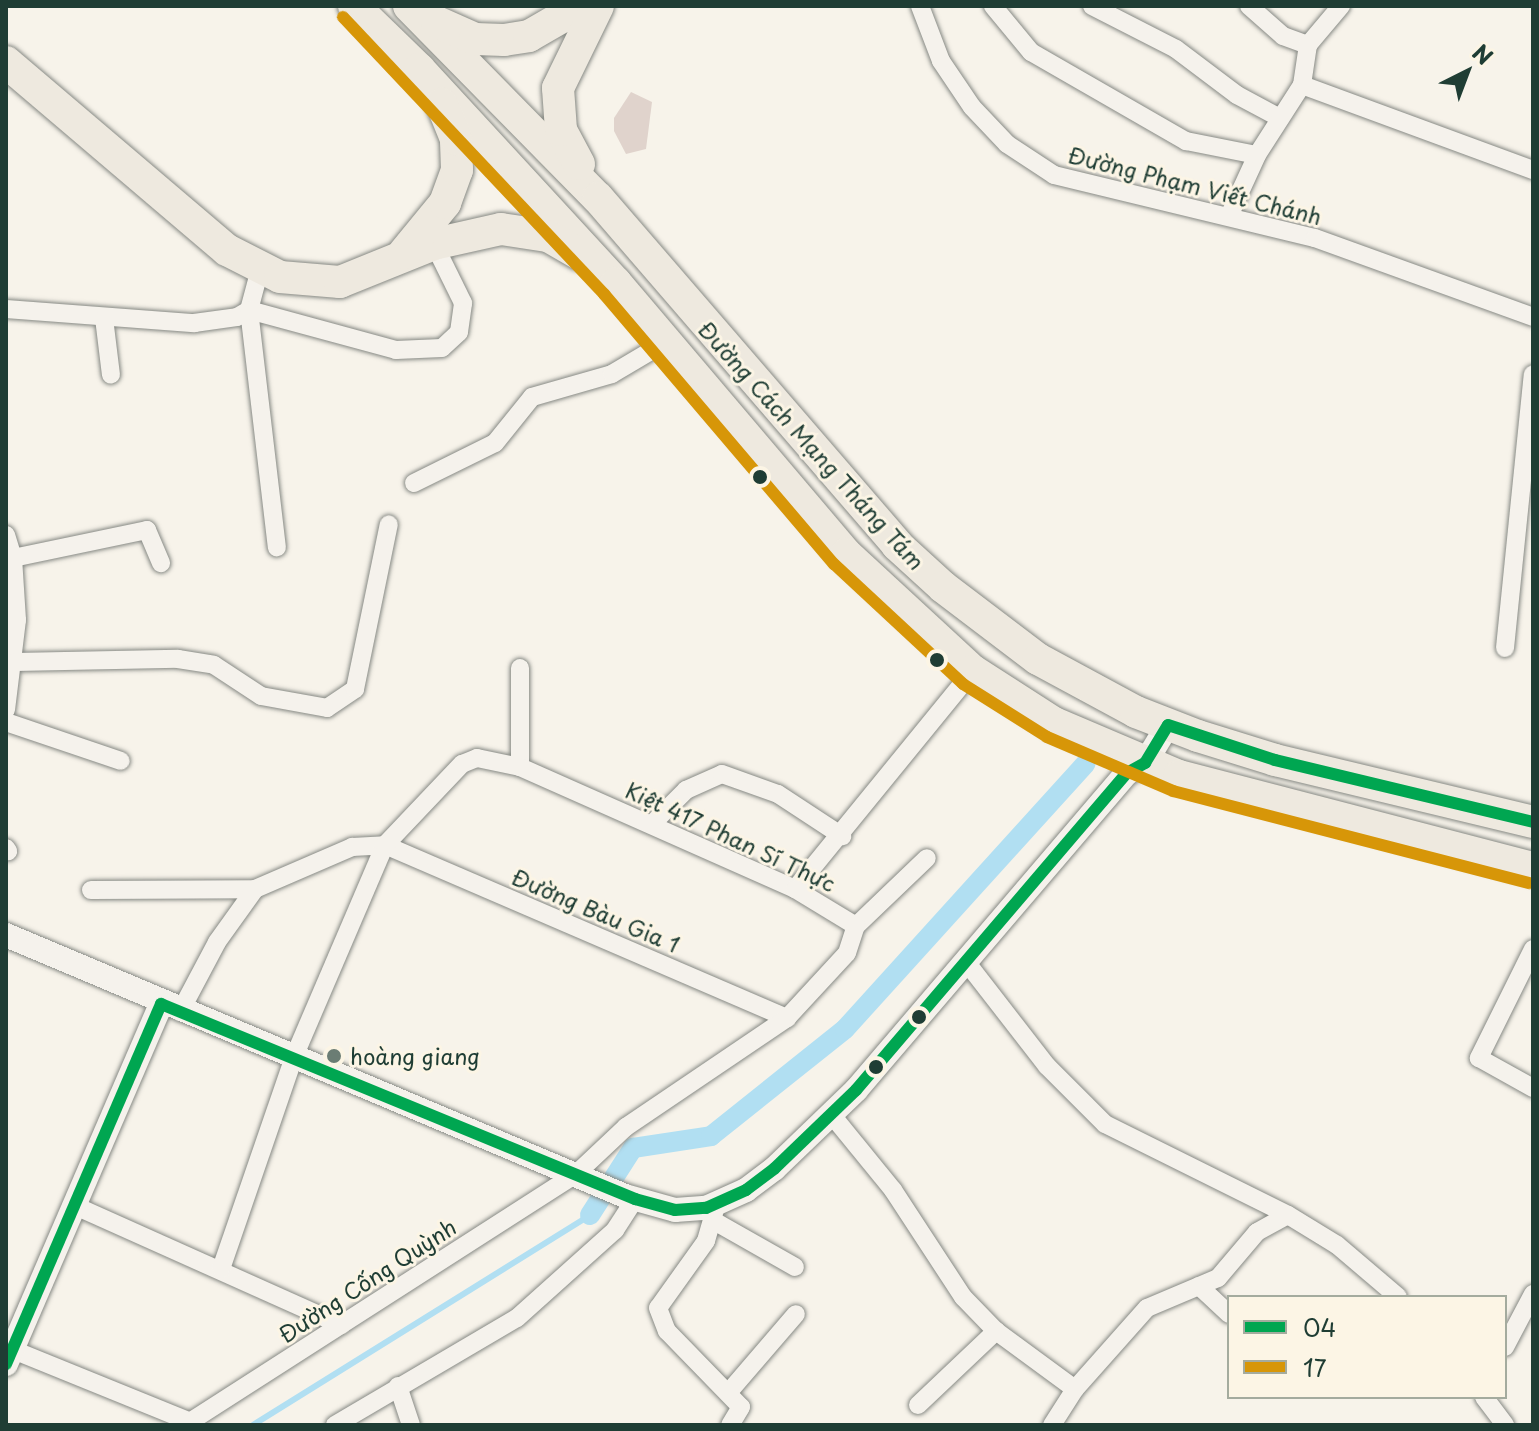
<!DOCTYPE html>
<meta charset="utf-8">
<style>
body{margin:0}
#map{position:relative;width:1539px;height:1431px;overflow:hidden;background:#f7f3ea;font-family:"Playpen Sans",sans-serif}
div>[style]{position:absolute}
.stream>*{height:6px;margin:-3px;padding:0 3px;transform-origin:3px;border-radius:3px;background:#b1dff2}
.canal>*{height:20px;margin:-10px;padding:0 10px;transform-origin:10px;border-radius:10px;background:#b1dff2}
.building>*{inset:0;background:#e0d3cc}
.roads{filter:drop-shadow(0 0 2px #868984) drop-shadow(0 0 2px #868984)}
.minor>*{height:18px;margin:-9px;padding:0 9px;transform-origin:9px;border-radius:9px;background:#f5f2ec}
.tertiary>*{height:24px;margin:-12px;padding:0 12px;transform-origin:12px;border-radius:12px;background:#f5f2ec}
.trunk>*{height:32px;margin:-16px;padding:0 16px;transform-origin:16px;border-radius:16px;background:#eee9df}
.bus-1>*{height:12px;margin:-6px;padding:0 6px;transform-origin:6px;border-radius:6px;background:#00a651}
.bus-2>*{height:12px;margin:-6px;padding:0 6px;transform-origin:6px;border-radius:6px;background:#d79608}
.dots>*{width:22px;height:22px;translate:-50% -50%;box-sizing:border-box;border:4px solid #fcf5e5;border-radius:50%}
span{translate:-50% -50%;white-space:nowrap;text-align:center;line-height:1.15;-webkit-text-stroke:6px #fcf5e5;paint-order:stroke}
.street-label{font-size:22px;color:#1f3d34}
.poi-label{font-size:22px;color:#1f3d34}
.left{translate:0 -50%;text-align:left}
.frame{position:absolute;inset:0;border:8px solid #1f3d34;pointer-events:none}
.legend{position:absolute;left:1227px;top:1295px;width:280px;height:104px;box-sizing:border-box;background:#fcf5e5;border:2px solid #a4ab9e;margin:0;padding:10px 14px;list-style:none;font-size:24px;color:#1f3d34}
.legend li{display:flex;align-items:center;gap:16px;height:40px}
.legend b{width:40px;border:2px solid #a4ab9e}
.north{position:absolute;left:1427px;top:32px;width:80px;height:80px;-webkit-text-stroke:6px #fcf5e5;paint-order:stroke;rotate:42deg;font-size:22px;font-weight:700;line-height:32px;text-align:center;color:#1f3d34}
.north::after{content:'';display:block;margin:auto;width:28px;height:36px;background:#1f3d34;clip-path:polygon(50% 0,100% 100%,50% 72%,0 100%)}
</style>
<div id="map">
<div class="stream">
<i style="left:253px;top:1425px;width:397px;rotate:-31.9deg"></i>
</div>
<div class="canal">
<i style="left:590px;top:1215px;width:80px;rotate:-57.3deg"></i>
<i style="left:633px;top:1148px;width:79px;rotate:-8.7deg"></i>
<i style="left:711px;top:1136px;width:171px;rotate:-38.6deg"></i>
<i style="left:845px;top:1029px;width:358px;rotate:-47.8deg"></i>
</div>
<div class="building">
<i style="clip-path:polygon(631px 92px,652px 102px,646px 149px,626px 154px,614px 131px,614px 118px)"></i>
</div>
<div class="roads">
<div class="minor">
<i style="left:920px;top:6px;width:59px;rotate:69.1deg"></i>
<i style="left:941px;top:61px;width:55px;rotate:56deg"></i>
<i style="left:972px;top:107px;width:51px;rotate:46.6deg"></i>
<i style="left:1007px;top:144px;width:56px;rotate:33.4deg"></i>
<i style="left:1054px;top:175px;width:268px;rotate:13.6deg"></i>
<i style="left:1315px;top:238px;width:232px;rotate:19.9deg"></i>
<i style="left:993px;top:6px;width:60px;rotate:50.4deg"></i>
<i style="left:1031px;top:52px;width:179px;rotate:29.9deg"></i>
<i style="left:1186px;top:141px;width:72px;rotate:11.2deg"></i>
<i style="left:1092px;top:6px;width:94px;rotate:27.1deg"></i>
<i style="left:1176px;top:49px;width:76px;rotate:37deg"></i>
<i style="left:1237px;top:95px;width:49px;rotate:28.1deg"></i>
<i style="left:1249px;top:6px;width:45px;rotate:41.4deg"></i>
<i style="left:1283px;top:36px;width:27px;rotate:20deg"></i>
<i style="left:1302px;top:85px;width:246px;rotate:20.2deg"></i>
<i style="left:1230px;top:214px;width:65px;rotate:-65.4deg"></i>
<i style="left:1257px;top:155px;width:83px;rotate:-57.3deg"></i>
<i style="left:1302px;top:85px;width:40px;rotate:-81.5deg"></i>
<i style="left:1308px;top:45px;width:51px;rotate:-49.8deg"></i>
<i style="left:260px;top:269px;width:42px;rotate:105deg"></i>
<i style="left:249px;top:310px;width:239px;rotate:83.3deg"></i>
<i style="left:6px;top:309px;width:189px;rotate:4.3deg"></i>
<i style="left:194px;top:323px;width:43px;rotate:-7.9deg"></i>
<i style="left:237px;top:317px;width:14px;rotate:-30deg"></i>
<i style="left:249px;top:310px;width:152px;rotate:15.2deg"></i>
<i style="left:396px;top:350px;width:46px;rotate:-2.5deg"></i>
<i style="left:442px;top:348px;width:23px;rotate:-43deg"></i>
<i style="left:459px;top:332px;width:29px;rotate:-82deg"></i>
<i style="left:463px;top:303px;width:66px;rotate:-116.2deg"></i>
<i style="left:104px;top:318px;width:57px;rotate:83deg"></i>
<i style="left:414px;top:483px;width:90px;rotate:-26.3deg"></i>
<i style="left:495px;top:443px;width:59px;rotate:-51.2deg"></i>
<i style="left:532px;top:397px;width:83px;rotate:-16deg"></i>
<i style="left:612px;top:374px;width:63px;rotate:-30.7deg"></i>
<i style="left:6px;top:535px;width:24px;rotate:73deg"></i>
<i style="left:13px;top:558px;width:62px;rotate:86.3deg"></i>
<i style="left:17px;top:620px;width:90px;rotate:97deg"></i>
<i style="left:13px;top:558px;width:137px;rotate:-11.8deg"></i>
<i style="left:147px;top:530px;width:36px;rotate:67deg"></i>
<i style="left:1505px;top:648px;width:275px;rotate:-84.2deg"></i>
<i style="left:15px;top:662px;width:163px;rotate:-1.1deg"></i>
<i style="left:178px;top:659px;width:36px;rotate:9deg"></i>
<i style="left:214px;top:665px;width:56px;rotate:33.4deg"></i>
<i style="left:261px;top:696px;width:67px;rotate:10.3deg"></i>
<i style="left:327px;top:708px;width:34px;rotate:-34deg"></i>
<i style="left:355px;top:689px;width:168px;rotate:-78.4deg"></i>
<i style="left:6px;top:722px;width:121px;rotate:18.7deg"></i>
<i style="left:520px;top:767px;width:99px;rotate:-90deg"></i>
<i style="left:653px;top:823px;width:47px;rotate:-45deg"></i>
<i style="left:686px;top:790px;width:39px;rotate:-24deg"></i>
<i style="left:722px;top:774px;width:59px;rotate:19.7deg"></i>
<i style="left:778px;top:794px;width:77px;rotate:33.3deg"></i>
<i style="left:6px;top:848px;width:4px;rotate:56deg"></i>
<i style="left:795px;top:889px;width:281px;rotate:-50.8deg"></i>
<i style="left:91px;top:890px;width:164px;rotate:-0.3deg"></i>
<i style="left:255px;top:889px;width:106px;rotate:-23.4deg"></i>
<i style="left:352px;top:847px;width:33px;rotate:-3deg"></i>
<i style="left:385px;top:845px;width:438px;rotate:23.3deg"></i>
<i style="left:856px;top:926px;width:98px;rotate:-43.8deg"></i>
<i style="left:1533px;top:949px;width:122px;rotate:116.4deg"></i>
<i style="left:1479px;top:1058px;width:62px;rotate:29.1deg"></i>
<i style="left:967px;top:963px;width:130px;rotate:52.2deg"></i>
<i style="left:1047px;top:1066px;width:82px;rotate:45deg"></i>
<i style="left:1105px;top:1124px;width:204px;rotate:26.4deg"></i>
<i style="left:1288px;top:1215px;width:57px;rotate:31.5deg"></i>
<i style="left:1337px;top:1245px;width:80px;rotate:40.4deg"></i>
<i style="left:180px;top:1012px;width:79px;rotate:-62.1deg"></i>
<i style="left:217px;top:942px;width:65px;rotate:-54.4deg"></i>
<i style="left:831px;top:1114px;width:98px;rotate:50.8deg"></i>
<i style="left:893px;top:1190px;width:128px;rotate:56.8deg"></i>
<i style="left:963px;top:1297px;width:47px;rotate:45.9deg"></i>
<i style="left:996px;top:1331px;width:98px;rotate:36.3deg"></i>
<i style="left:73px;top:1205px;width:294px;rotate:24.1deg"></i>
<i style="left:716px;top:1206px;width:36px;rotate:106deg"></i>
<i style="left:706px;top:1241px;width:82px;rotate:125.6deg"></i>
<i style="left:658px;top:1308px;width:25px;rotate:69deg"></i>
<i style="left:667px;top:1331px;width:106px;rotate:45.8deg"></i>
<i style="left:741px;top:1407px;width:21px;rotate:121deg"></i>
<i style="left:714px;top:1221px;width:93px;rotate:29.6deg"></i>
<i style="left:221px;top:1269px;width:224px;rotate:-71deg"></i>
<i style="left:294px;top:1057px;width:231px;rotate:-66.8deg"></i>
<i style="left:385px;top:845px;width:112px;rotate:-46.5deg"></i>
<i style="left:462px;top:764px;width:16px;rotate:-22deg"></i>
<i style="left:477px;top:758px;width:44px;rotate:11.8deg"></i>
<i style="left:520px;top:767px;width:301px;rotate:23.9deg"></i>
<i style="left:795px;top:889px;width:71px;rotate:31.2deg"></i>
<i style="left:1199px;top:1286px;width:41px;rotate:43deg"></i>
<i style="left:6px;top:1347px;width:196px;rotate:22.1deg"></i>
<i style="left:1505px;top:1347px;width:60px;rotate:-62.2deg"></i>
<i style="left:398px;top:1386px;width:41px;rotate:71.6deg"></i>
<i style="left:728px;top:1393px;width:104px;rotate:-49.3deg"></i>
<i style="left:1484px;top:1397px;width:35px;rotate:53deg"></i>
<i style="left:918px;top:1405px;width:108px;rotate:-43.5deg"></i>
<i style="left:185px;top:1425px;width:463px;rotate:-32.7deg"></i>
<i style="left:575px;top:1175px;width:70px;rotate:-43.3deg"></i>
<i style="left:626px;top:1127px;width:194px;rotate:-34.1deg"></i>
<i style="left:787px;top:1018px;width:88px;rotate:-47.3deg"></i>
<i style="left:847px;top:953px;width:28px;rotate:-72deg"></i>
<i style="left:335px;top:1425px;width:211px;rotate:-30.5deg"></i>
<i style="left:517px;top:1318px;width:132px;rotate:-41.9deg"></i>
<i style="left:615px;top:1230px;width:37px;rotate:-57deg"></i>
<i style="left:1052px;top:1425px;width:43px;rotate:-57.4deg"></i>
<i style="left:1075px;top:1389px;width:108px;rotate:-48.4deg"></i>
<i style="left:1147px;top:1308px;width:77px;rotate:-22.9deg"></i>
<i style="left:1218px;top:1278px;width:60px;rotate:-49.7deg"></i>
<i style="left:1257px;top:1232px;width:35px;rotate:-29deg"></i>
</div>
<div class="tertiary">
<i style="left:6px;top:935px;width:672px;rotate:22.86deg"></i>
<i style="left:625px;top:1196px;width:52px;rotate:15.6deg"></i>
<i style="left:675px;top:1210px;width:31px;rotate:-4deg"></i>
<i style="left:706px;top:1208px;width:44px;rotate:-24.2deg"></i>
<i style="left:746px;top:1190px;width:36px;rotate:-37deg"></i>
<i style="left:775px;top:1168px;width:112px;rotate:-43.9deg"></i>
<i style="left:856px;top:1090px;width:417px;rotate:-49.5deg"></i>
<i style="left:1127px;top:773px;width:21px;rotate:-29deg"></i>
<i style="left:1145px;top:763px;width:44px;rotate:-58.8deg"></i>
<i style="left:6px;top:1364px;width:392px;rotate:-66.7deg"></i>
</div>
<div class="trunk">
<i style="left:354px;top:6px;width:91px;rotate:44.1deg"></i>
<i style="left:419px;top:69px;width:291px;rotate:47.4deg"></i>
<i style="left:616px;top:283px;width:355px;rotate:49.7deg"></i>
<i style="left:846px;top:554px;width:173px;rotate:42.7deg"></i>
<i style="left:973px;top:671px;width:96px;rotate:32.7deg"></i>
<i style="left:1054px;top:723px;width:136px;rotate:23deg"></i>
<i style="left:1179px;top:776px;width:366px;rotate:14.6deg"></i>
<i style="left:409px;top:6px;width:269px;rotate:45.5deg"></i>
<i style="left:598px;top:198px;width:458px;rotate:49.2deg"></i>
<i style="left:897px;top:545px;width:62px;rotate:42.4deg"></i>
<i style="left:943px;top:587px;width:119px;rotate:37.2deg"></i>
<i style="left:1038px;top:659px;width:111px;rotate:28.4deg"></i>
<i style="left:1136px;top:712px;width:66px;rotate:21.2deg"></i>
<i style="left:1198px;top:736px;width:81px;rotate:17.3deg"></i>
<i style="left:1275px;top:760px;width:265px;rotate:13.5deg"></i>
<i style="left:437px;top:22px;width:42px;rotate:24.1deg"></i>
<i style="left:475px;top:39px;width:29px;rotate:2deg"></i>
<i style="left:504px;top:40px;width:25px;rotate:-9deg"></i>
<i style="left:529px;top:36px;width:60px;rotate:-30deg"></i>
<i style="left:6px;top:62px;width:290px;rotate:40.4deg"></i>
<i style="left:227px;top:250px;width:59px;rotate:27deg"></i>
<i style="left:280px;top:277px;width:60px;rotate:4.8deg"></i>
<i style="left:340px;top:282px;width:101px;rotate:-22deg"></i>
<i style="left:434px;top:244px;width:69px;rotate:-12.6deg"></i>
<i style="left:501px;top:229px;width:48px;rotate:8.5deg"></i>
<i style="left:548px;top:236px;width:36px;rotate:30deg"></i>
<i style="left:579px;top:164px;width:38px;rotate:-118deg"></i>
<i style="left:561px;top:130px;width:42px;rotate:-94.1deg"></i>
<i style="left:558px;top:88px;width:91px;rotate:-64deg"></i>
<i style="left:404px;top:253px;width:65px;rotate:-50.6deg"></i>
<i style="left:445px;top:203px;width:35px;rotate:-70deg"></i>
<i style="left:457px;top:170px;width:31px;rotate:-92deg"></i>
<i style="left:456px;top:139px;width:38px;rotate:-112deg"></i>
</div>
</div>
<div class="bus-1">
<i style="left:161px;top:1004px;width:513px;rotate:22.36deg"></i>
<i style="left:635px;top:1199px;width:41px;rotate:15.4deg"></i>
<i style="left:675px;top:1210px;width:31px;rotate:-4deg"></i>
<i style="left:706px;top:1208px;width:44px;rotate:-24.2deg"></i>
<i style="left:746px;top:1190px;width:36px;rotate:-37deg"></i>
<i style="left:775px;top:1168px;width:112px;rotate:-43.9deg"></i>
<i style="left:856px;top:1090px;width:417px;rotate:-49.5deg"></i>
<i style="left:1127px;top:773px;width:21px;rotate:-29deg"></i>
<i style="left:1145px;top:763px;width:44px;rotate:-58.8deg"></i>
<i style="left:1168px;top:725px;width:113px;rotate:18.1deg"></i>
<i style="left:1275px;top:760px;width:265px;rotate:13.5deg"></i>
<i style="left:6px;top:1364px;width:392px;rotate:-66.7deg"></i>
</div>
<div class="bus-2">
<i style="left:343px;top:17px;width:381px;rotate:46.7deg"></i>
<i style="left:604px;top:294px;width:355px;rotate:49.6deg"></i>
<i style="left:834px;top:564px;width:176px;rotate:42.9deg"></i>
<i style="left:963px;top:684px;width:99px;rotate:32.2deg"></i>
<i style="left:1047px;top:737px;width:137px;rotate:23.2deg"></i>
<i style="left:1173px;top:791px;width:368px;rotate:14.5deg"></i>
</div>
<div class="dots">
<i style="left:760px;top:477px;background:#1f3d34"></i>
<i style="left:937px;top:660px;background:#1f3d34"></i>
<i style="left:919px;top:1017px;background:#1f3d34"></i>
<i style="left:334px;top:1056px;background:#6b7d74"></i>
<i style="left:876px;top:1067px;background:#1f3d34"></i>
</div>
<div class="street-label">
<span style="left:1195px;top:185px;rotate:14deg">Đường Phạm Viết Chánh</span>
<span style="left:812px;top:445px;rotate:48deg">Đường Cách Mạng Tháng Tám</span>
<span style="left:731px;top:836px;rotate:25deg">Kiệt 417 Phan Sĩ Thực</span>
<span style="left:596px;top:910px;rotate:23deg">Đường Bàu Gia 1</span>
<span style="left:367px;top:1280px;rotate:-33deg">Đường Cống Quỳnh</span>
</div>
<div class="poi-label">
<span class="left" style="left:350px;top:1056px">hoàng giang</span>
</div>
<div class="frame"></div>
<ul class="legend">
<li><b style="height:10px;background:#00a651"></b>04</li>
<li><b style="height:10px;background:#d79608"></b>17</li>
</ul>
<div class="north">N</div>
</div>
